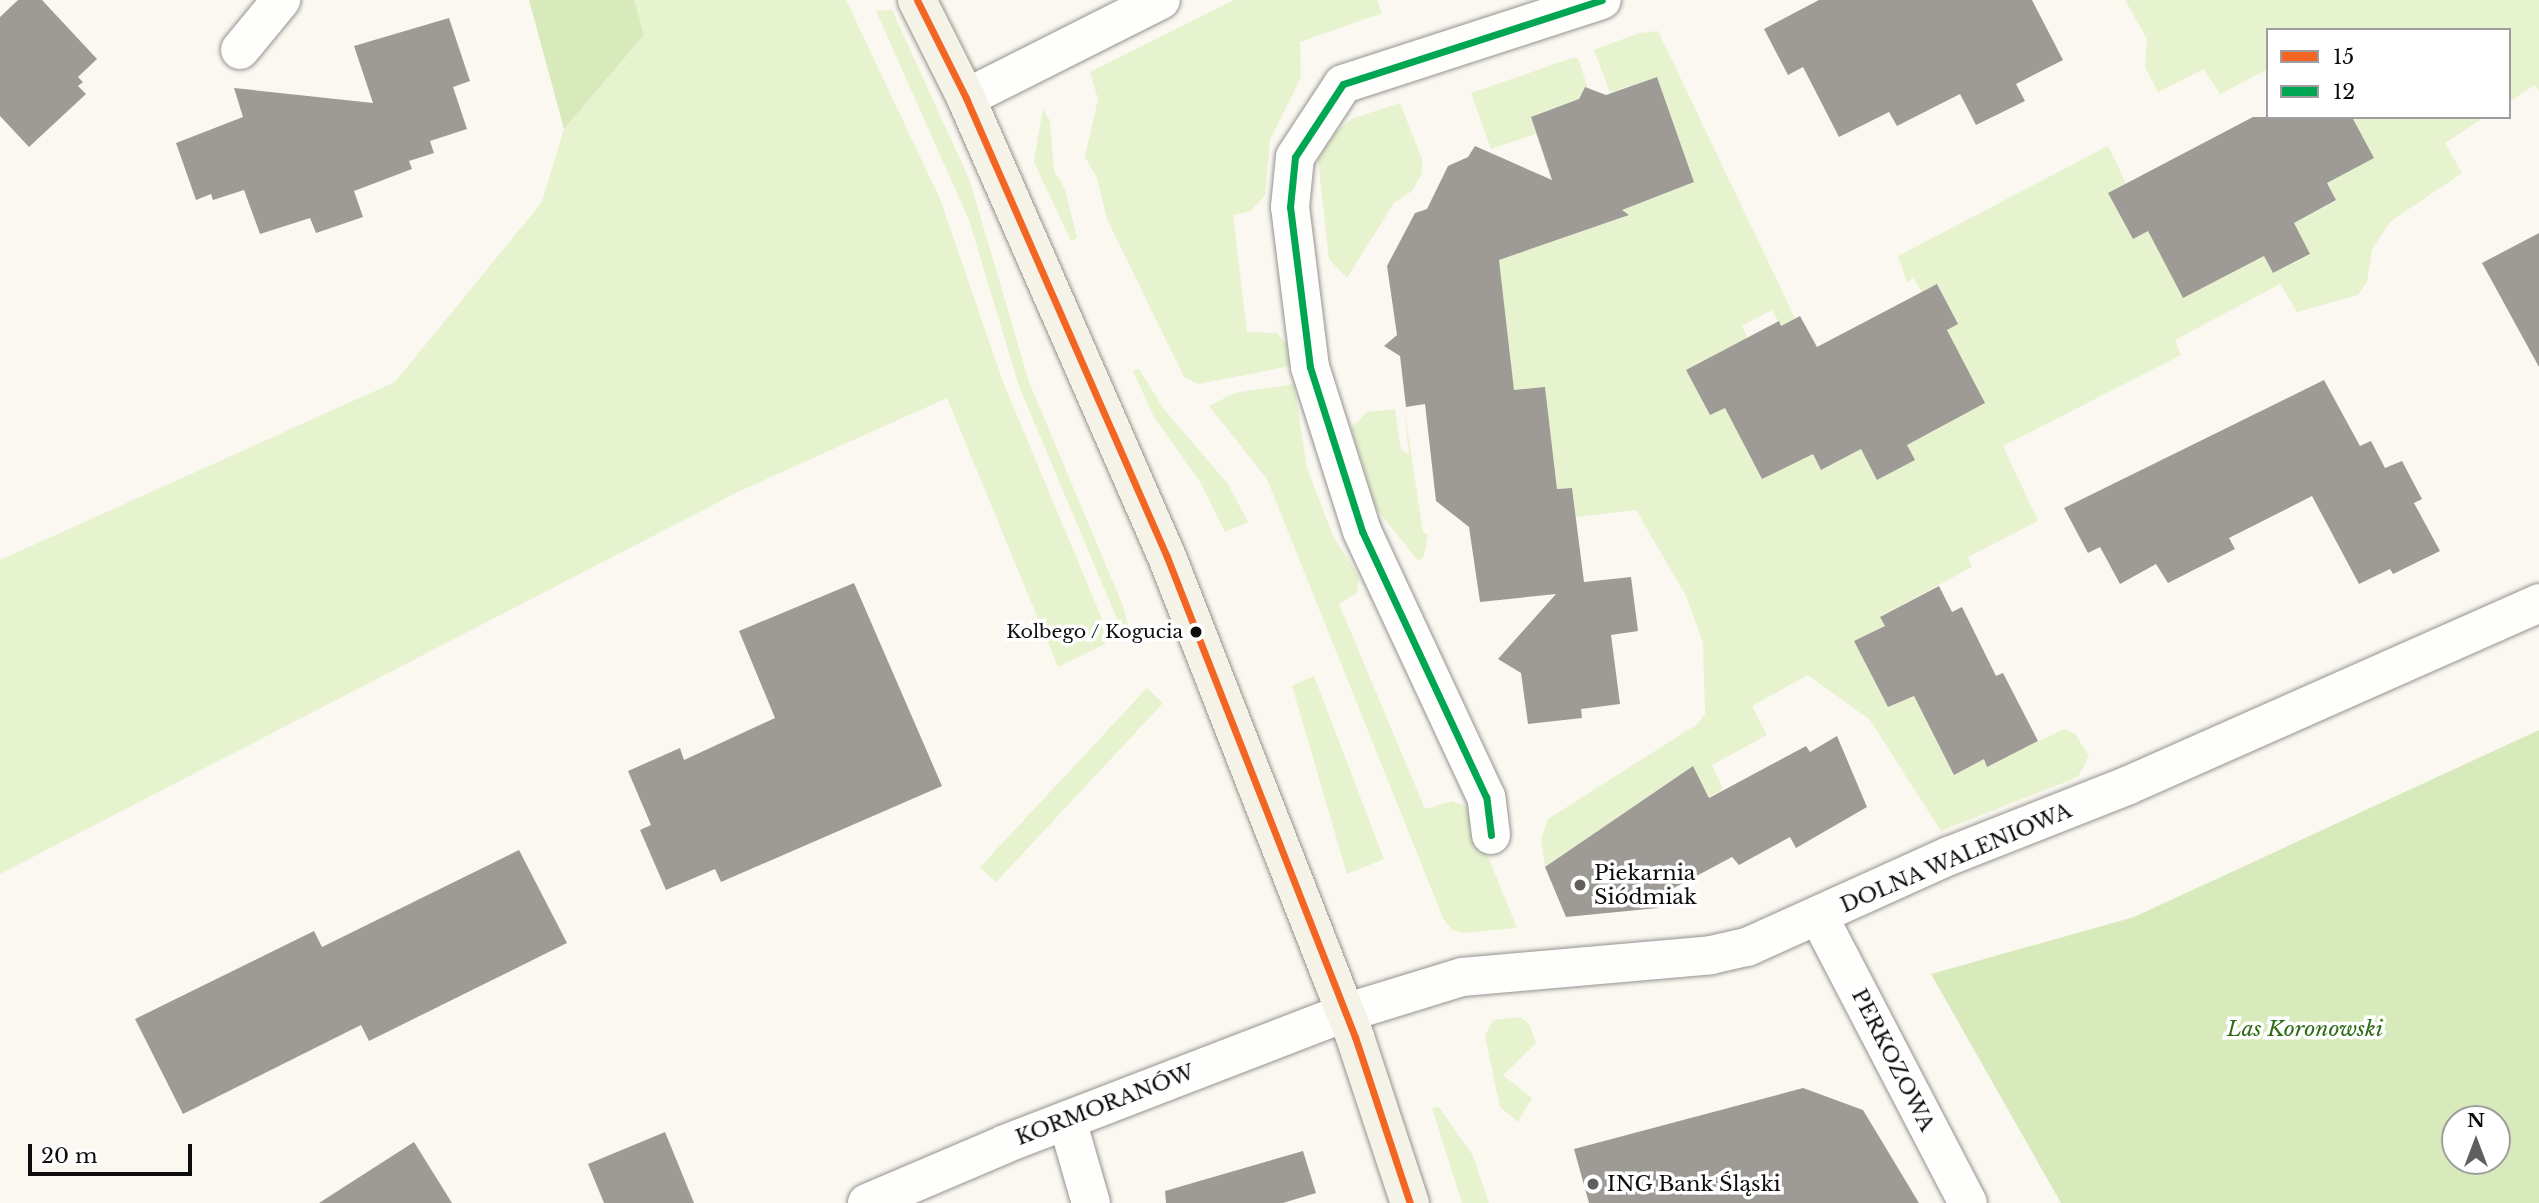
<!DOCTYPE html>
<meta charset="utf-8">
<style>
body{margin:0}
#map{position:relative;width:2539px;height:1203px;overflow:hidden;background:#fbf8f1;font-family:"Libre Baskerville",serif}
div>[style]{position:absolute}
.green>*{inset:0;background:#e7f2cf;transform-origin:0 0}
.forest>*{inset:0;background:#d8eabc}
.building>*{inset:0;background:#9e9b97}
.roads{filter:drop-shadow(0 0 2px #949390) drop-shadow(0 0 2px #949390)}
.minor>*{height:38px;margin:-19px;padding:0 19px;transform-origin:19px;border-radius:19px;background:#fefefd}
.tertiary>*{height:38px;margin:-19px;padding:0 19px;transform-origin:19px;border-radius:19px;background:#fefefd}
.secondary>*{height:38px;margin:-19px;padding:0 19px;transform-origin:19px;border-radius:19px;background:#f5f2e8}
.bus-1>*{height:7px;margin:-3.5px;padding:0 3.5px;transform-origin:3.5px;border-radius:3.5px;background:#f26522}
.bus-2>*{height:7px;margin:-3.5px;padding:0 3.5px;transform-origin:3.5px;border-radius:3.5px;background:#00a651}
.dots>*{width:19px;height:19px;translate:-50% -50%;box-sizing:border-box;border:4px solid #fff;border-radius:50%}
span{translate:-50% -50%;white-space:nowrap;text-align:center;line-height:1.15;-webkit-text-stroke:7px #fff;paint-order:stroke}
.bus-label{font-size:19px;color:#0d0d0d}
.right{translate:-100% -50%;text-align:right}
.street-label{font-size:21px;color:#0d0d0d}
.poi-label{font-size:21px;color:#0d0d0d}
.left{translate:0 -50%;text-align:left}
.park-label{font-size:21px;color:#306b17;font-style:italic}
.legend{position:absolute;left:2266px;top:28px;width:245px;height:91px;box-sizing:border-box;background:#fff;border:2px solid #9e9e9e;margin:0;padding:9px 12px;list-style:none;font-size:21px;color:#0d0d0d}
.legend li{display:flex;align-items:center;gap:14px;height:35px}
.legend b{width:35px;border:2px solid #9e9e9e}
.north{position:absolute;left:2441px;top:1105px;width:70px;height:70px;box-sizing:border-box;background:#fff;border:2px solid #9e9e9e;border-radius:50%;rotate:0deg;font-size:19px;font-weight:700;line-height:28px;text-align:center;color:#0d0d0d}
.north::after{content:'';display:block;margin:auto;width:24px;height:32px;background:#605f5d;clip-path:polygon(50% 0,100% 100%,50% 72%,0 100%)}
.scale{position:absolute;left:28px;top:1144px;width:164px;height:32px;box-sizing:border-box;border:4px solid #0d0d0d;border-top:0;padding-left:9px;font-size:21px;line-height:24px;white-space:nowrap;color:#0d0d0d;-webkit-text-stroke:5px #fff;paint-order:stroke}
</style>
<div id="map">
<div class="green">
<i style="clip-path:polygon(632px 0,846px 0,940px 199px,1003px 382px,1102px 619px,1105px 644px,1058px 667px,947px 398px,740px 491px,0 874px,0 560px,395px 382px,542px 202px,564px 129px,644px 35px)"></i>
<i style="clip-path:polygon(1234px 0,1377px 0,1382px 13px,1300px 42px,1301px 77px,1270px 140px,1265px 195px,1251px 211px,1233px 215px,1247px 332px,1277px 333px,1287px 345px,1291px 366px,1198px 384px,1184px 377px,1107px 219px,1097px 178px,1085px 157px,1098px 99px,1090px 72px)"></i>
<i style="clip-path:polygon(2125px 0,2539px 0,2539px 91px,2535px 85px,2509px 102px,2509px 30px,2268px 30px,2268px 69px,2220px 94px,2204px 69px,2158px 92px,2145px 67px,2147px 39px)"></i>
<i style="clip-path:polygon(892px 10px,970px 181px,1029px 382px,1123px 606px,1128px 624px,1125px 638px,1019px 386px,969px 220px,876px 11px)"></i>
<i style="clip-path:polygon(1658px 31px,1795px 318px,1781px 326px,1772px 310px,1742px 326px,1748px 338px,1686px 370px,1710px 415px,1725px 408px,1762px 479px,1813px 454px,1822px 470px,1861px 449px,1878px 480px,1914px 460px,1907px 445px,1985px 403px,1947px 330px,1957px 324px,1938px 285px,1922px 292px,1913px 278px,1907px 282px,1898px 256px,2108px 146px,2126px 183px,2109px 193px,2148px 231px,2183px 298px,2264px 256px,2273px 273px,2310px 255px,2294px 223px,2336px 201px,2327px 183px,2374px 158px,2352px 117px,2485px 117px,2445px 143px,2462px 173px,2390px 222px,2372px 249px,2367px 282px,2358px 295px,2297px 312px,2280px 284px,2175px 340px,2181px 355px,2003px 446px,2038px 521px,1968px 557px,1972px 567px,1881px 616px,1885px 626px,1855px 641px,1905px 699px,1914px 696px,1954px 775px,1984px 759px,1988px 766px,2064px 729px,2075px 734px,2089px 756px,2078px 777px,1941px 831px,1870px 720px,1808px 675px,1752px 706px,1767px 735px,1712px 765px,1723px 789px,1709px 797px,1693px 766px,1545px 867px,1541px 839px,1548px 819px,1696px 725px,1705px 714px,1703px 643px,1686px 596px,1636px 510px,1576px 517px,1572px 488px,1557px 489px,1545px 387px,1500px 392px,1511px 361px,1502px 288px,1484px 265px,1624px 217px,1616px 194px,1643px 202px,1694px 182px,1657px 77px,1610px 93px,1594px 50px,1639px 33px)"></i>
<i style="clip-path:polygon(1572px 58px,1578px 58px,1588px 88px,1585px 87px,1579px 99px,1531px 117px,1536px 134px,1491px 149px,1471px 93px)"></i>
<i style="clip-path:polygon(1400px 103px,1422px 159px,1422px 173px,1412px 191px,1394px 203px,1347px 278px,1329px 259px,1318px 160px,1336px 132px,1351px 119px)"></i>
<i style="clip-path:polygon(1043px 108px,1050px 121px,1054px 171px,1065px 189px,1077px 238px,1071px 241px,1034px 162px)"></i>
<i style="clip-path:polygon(1139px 369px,1163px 408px,1228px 484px,1248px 522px,1225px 532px,1201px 483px,1154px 417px,1133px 371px)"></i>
<i style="clip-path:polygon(1294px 384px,1307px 468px,1333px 536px,1359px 577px,1357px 593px,1339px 604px,1425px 809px,1452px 801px,1468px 807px,1517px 928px,1461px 933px,1451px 929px,1443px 918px,1267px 479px,1209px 406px,1235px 393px)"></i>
<i style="clip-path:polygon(1404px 407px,1423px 532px,1428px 535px,1424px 556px,1418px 561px,1376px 508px,1351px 428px,1367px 412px,1395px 409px,1401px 450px,1409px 454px)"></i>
<i style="clip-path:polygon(1314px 676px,1384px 859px,1347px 874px,1292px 686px)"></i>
<i style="left:1147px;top:688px;width:22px;height:245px;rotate:43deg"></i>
<i style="clip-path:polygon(1520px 1017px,1529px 1024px,1536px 1043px,1503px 1075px,1532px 1098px,1518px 1122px,1500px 1107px,1485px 1036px,1493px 1020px)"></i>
<i style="clip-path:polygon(1439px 1107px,1473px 1156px,1489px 1203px,1462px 1203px,1432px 1108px)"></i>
</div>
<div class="forest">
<i style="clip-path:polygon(529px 0,634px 0,644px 35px,564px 129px)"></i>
<i style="clip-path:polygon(evenodd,2539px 730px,2539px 1203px,2061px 1203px,1931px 974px,2134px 917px,2539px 730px,2455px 1119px,2497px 1119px,2497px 1161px,2455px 1161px,2455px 1119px)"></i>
</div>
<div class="building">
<i style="clip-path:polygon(18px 0,42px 0,97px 59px,78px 77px,83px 82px,78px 86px,86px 94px,29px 147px,0 116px,0 17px)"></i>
<i style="clip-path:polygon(1819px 0,2032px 0,2063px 60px,2016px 84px,2025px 101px,1976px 125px,1960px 94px,1897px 126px,1889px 112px,1839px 137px,1803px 67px,1788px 75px,1764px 29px)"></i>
<i style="clip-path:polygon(449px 18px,470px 81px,453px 87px,467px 129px,430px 141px,434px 153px,409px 161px,412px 169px,354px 191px,363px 217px,316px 233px,310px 218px,260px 234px,244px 190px,213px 200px,211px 194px,196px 200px,176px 143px,243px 117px,234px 88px,373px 103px,354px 46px)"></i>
<i style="clip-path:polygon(1657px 77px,1694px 182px,1622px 210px,1629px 215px,1499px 260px,1514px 390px,1545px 387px,1557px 489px,1572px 488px,1584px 582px,1631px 577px,1638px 631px,1611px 635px,1620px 704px,1581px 709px,1582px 718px,1528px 724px,1521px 673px,1498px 659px,1556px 594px,1480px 602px,1469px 527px,1436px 501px,1425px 404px,1406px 407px,1400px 356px,1384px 346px,1397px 335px,1387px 266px,1415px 213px,1427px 209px,1448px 166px,1468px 157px,1475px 146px,1552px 180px,1531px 117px,1579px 99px,1585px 87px,1606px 95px)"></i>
<i style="clip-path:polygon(2253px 117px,2352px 117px,2374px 158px,2327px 183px,2336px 200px,2294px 223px,2310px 254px,2273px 273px,2264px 256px,2183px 298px,2148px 231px,2133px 239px,2108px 193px)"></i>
<i style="clip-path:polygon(2539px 233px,2539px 367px,2482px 263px)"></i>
<i style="clip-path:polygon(1937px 284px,1958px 324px,1947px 330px,1985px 403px,1907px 445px,1915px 460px,1877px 480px,1861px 449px,1821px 470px,1813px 454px,1762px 479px,1725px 408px,1710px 415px,1686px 370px,1779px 321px,1781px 326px,1800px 316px,1817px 347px)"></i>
<i style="clip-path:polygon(2324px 380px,2360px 446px,2371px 441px,2385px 468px,2402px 461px,2422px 499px,2414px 503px,2440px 551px,2393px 574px,2390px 569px,2359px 584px,2312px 496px,2229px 538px,2235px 549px,2168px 583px,2156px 564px,2120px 584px,2100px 547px,2088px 553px,2064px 508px)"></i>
<i style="clip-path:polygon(854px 583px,942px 786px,721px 882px,715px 869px,666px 890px,640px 830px,651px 825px,628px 771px,680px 748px,684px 760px,775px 718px,739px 631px)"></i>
<i style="clip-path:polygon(1939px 586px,1952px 612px,1962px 607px,1996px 676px,2003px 673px,2038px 741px,1987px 767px,1984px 759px,1954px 775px,1914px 696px,1888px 707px,1854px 641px,1885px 626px,1880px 617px)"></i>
<i style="clip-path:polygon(1837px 736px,1867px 807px,1796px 848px,1790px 837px,1739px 865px,1732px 857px,1659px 896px,1658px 908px,1566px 917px,1545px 867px,1693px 766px,1709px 798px,1806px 746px,1810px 752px)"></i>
<i style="clip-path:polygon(519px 850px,567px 943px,369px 1041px,361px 1025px,183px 1114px,135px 1019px,314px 931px,322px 947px)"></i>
<i style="clip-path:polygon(1803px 1088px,1863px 1110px,1919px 1203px,1589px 1203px,1574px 1149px)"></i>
<i style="clip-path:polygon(665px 1132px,694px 1203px,604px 1203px,588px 1164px)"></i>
<i style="clip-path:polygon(414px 1142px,452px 1203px,319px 1203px)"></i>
<i style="clip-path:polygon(1303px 1151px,1316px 1193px,1283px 1203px,1166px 1203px,1165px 1191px)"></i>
</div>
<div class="roads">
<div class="minor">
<i style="left:240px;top:50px;width:65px;rotate:-50.6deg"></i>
<i style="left:966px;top:98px;width:218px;rotate:-26.7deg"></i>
<i style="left:1491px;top:835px;width:38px;rotate:-97deg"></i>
<i style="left:1486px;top:797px;width:293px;rotate:-115deg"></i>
<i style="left:1362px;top:531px;width:172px;rotate:-107.6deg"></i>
<i style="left:1310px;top:367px;width:161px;rotate:-97.1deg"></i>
<i style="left:1290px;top:207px;width:50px;rotate:-84.3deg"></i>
<i style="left:1295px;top:157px;width:87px;rotate:-56.7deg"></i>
<i style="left:1343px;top:84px;width:272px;rotate:-18deg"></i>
<i style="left:1819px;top:917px;width:322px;rotate:62.5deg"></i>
<i style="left:1345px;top:1013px;width:122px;rotate:-17.1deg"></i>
<i style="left:1462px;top:977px;width:250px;rotate:-5deg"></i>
<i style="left:1711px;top:955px;width:37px;rotate:-13deg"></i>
<i style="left:1747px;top:947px;width:222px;rotate:-24.3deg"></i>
<i style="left:1949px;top:856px;width:193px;rotate:-21.5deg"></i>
<i style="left:2129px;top:785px;width:449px;rotate:-23.9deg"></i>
<i style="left:1067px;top:1120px;width:86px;rotate:73.9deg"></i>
</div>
<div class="tertiary">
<i style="left:867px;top:1203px;width:150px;rotate:-23.1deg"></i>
<i style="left:1005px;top:1144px;width:364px;rotate:-21.1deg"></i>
</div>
<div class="secondary">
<i style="left:917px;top:0;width:110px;rotate:63.4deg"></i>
<i style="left:966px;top:98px;width:501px;rotate:66.35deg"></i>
<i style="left:1167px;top:557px;width:516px;rotate:68.61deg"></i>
<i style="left:1355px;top:1037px;width:175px;rotate:71.7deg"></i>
</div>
</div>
<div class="bus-1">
<i style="left:917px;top:0;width:110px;rotate:63.4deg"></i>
<i style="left:966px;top:98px;width:501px;rotate:66.35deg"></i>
<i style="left:1167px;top:557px;width:516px;rotate:68.61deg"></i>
<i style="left:1355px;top:1037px;width:175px;rotate:71.7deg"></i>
</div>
<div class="bus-2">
<i style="left:1491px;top:835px;width:38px;rotate:-97deg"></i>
<i style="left:1486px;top:797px;width:293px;rotate:-115deg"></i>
<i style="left:1362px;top:531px;width:172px;rotate:-107.6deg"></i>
<i style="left:1310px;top:367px;width:161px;rotate:-97.1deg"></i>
<i style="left:1290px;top:207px;width:50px;rotate:-84.3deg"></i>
<i style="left:1295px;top:157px;width:87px;rotate:-56.7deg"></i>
<i style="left:1343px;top:84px;width:272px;rotate:-18deg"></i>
</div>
<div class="dots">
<i style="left:1196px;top:632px;background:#0d0d0d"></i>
<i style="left:1580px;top:885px;background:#605f5d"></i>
<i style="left:1593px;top:1184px;background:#605f5d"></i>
</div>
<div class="bus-label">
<span class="right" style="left:1183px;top:632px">Kolbego / Kogucia</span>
</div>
<div class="street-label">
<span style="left:1956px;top:858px;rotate:-23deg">DOLNA WALENIOWA</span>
<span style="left:1893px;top:1060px;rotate:63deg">PERKOZOWA</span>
<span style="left:1105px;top:1105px;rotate:-21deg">KORMORANÓW</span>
</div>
<div class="poi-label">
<span class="left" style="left:1594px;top:885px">Piekarnia<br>Siódmiak</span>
<span class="left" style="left:1607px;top:1184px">ING Bank Śląski</span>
</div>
<div class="park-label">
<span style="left:2305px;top:1029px">Las Koronowski</span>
</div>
<ul class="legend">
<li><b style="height:9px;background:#f26522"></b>15</li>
<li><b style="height:9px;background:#00a651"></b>12</li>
</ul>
<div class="north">N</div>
<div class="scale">20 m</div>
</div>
